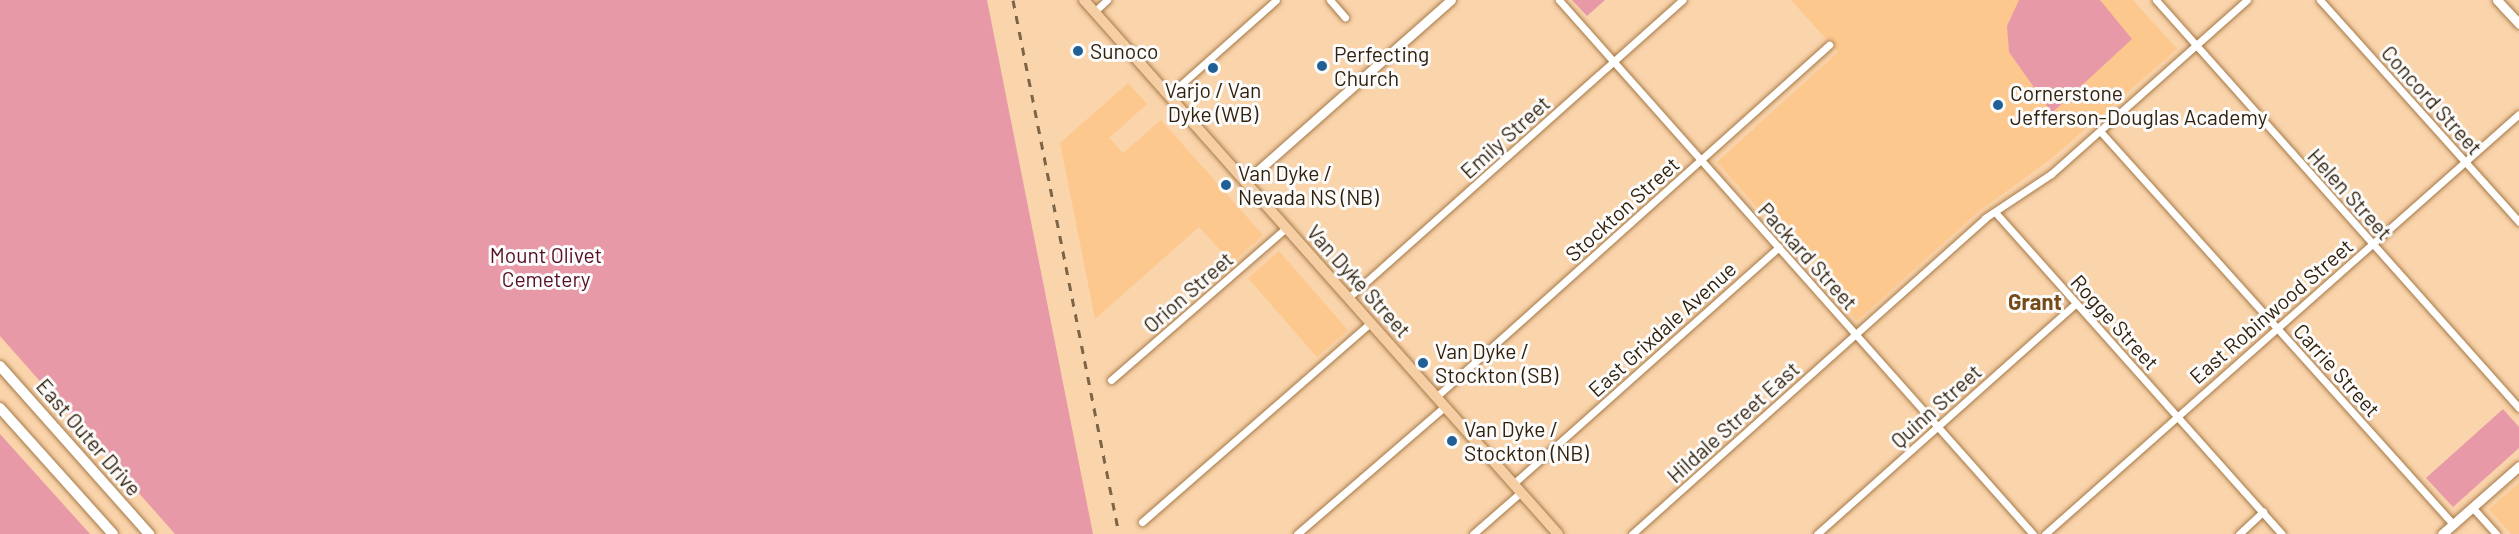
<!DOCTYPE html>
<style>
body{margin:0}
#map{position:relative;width:2519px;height:534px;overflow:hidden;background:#fad4ab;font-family:Barlow,sans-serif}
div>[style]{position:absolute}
.built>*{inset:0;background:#fdc88e;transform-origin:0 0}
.green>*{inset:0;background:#e899a7}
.roads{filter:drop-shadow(0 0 2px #a67a49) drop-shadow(0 0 2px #a67a49)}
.minor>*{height:7px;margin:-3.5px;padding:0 3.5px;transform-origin:3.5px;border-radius:3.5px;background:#fff}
.tertiary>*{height:9px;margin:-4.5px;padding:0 4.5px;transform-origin:4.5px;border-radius:4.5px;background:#fff}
.secondary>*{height:10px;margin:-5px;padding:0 5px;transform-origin:5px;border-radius:5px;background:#fff}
.primary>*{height:10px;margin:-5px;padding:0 5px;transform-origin:5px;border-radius:5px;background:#f5cea3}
.rail>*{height:3px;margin-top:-1.5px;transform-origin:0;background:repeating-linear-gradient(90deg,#7c6447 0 8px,transparent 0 16px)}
.dots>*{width:16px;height:16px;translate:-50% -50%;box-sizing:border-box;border:3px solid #fcfcfc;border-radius:50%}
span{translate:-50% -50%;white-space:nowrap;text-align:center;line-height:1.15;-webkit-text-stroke:6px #fcfcfc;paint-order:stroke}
.poi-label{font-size:21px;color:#32210c}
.left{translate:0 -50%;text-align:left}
.street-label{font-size:21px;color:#32210c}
.park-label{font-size:21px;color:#550e24}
.neighbourhood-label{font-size:22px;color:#754c19;font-weight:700}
</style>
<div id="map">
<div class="built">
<i style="clip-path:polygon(1791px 0,2133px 0,2177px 49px,2052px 158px,1978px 212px,1857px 321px,1717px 162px,1838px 52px)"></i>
<i style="clip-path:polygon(1128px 83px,1147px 104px,1109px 138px,1123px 153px,1161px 120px,1263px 235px,1232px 263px,1199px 227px,1095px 319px,1060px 143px)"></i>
<i style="left:1279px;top:251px;width:105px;height:41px;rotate:49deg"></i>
<i style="clip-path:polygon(2519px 483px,2519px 534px,2511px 534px,2489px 509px)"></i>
</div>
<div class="green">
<i style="clip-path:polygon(0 0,987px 0,1093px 534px,175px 534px,0 336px)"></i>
<i style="clip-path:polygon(1572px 0,1605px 0,1587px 16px)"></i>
<i style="clip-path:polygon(2019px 0,2100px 0,2132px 39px,2052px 113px,2009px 52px,2007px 26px)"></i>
<i style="clip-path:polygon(2503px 409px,2519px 427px,2519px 448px,2453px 507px,2426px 478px)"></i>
<i style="clip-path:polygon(0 434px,90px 534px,0 534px)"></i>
</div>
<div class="roads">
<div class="minor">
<i style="left:1330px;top:0;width:23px;rotate:49deg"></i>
<i style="left:1559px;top:0;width:714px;rotate:48.41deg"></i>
<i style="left:2156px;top:0;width:546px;rotate:48.34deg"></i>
<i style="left:2320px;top:0;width:298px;rotate:48.1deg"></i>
<i style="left:1094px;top:12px;width:18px;rotate:-43deg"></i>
<i style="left:1168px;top:96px;width:144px;rotate:-41.6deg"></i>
<i style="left:2100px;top:131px;width:528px;rotate:48.07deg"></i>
<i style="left:1995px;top:212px;width:431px;rotate:48.3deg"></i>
<i style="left:1348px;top:298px;width:448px;rotate:-41.7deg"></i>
<i style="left:1111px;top:380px;width:232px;rotate:-41deg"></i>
<i style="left:1436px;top:397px;width:528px;rotate:-41.85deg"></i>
<i style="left:1513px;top:484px;width:356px;rotate:-41.7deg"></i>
<i style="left:2472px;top:507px;width:36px;rotate:48deg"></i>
<i style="left:1142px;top:522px;width:303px;rotate:-41.1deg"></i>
<i style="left:1297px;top:534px;width:194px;rotate:-40.8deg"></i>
<i style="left:1473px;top:534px;width:64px;rotate:-41.2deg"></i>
<i style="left:1632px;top:534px;width:474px;rotate:-41.8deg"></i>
<i style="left:1985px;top:218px;width:79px;rotate:-33.7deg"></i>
<i style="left:2051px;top:174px;width:262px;rotate:-41.6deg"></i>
<i style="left:1817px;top:534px;width:347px;rotate:-41.7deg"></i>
<i style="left:2045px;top:534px;width:633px;rotate:-41.54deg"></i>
<i style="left:2239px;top:534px;width:33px;rotate:-43deg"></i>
</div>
<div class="tertiary">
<i style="left:2497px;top:0;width:33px;rotate:47deg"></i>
<i style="left:1245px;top:182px;width:275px;rotate:-41.5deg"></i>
<i style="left:2442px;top:534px;width:103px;rotate:-41.4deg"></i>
</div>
<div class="secondary">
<i style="left:0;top:366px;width:225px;rotate:48.4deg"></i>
<i style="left:0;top:408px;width:169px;rotate:48.1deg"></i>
</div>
<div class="primary">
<i style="left:1084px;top:0;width:714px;rotate:48.41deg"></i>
</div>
</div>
<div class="rail">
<i style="left:1013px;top:0;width:544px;rotate:78.77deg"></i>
</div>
<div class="dots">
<i style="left:1078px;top:51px;background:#206096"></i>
<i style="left:1322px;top:66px;background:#206096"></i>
<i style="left:1213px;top:68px;background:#206096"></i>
<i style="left:1998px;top:105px;background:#206096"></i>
<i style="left:1226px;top:185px;background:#206096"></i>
<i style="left:1423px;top:363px;background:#206096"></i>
<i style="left:1452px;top:441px;background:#206096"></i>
</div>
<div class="poi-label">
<span class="left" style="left:1090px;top:51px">Sunoco</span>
<span class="left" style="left:1334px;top:66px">Perfecting<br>Church</span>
<span style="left:1213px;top:102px">Varjo / Van<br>Dyke (WB)</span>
<span class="left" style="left:2010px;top:105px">Cornerstone<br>Jefferson-Douglas Academy</span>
<span class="left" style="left:1238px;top:185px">Van Dyke /<br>Nevada NS (NB)</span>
<span class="left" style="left:1435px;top:363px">Van Dyke /<br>Stockton (SB)</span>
<span class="left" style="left:1464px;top:441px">Van Dyke /<br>Stockton (NB)</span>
</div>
<div class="street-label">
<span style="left:2432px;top:100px;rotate:48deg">Concord Street</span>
<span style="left:1505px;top:137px;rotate:-42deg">Emily Street</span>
<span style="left:2350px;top:194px;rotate:48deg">Helen Street</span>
<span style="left:1622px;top:209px;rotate:-42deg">Stockton Street</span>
<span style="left:1808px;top:256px;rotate:48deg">Packard Street</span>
<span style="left:1359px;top:281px;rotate:48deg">Van Dyke Street</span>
<span style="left:1188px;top:292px;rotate:-41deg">Orion Street</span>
<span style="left:2271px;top:311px;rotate:-41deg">East Robinwood Street</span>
<span style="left:2115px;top:322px;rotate:48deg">Rogge Street</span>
<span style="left:1662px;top:329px;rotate:-42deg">East Grixdale Avenue</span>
<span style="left:2337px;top:370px;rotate:48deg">Carrie Street</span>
<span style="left:1936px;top:406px;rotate:-42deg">Quinn Street</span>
<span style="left:1733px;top:422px;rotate:-42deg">Hildale Street East</span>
<span style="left:89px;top:437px;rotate:49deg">East Outer Drive</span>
</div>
<div class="park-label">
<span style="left:546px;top:267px">Mount Olivet<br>Cemetery</span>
</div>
<div class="neighbourhood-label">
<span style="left:2035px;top:302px">Grant</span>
</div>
</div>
